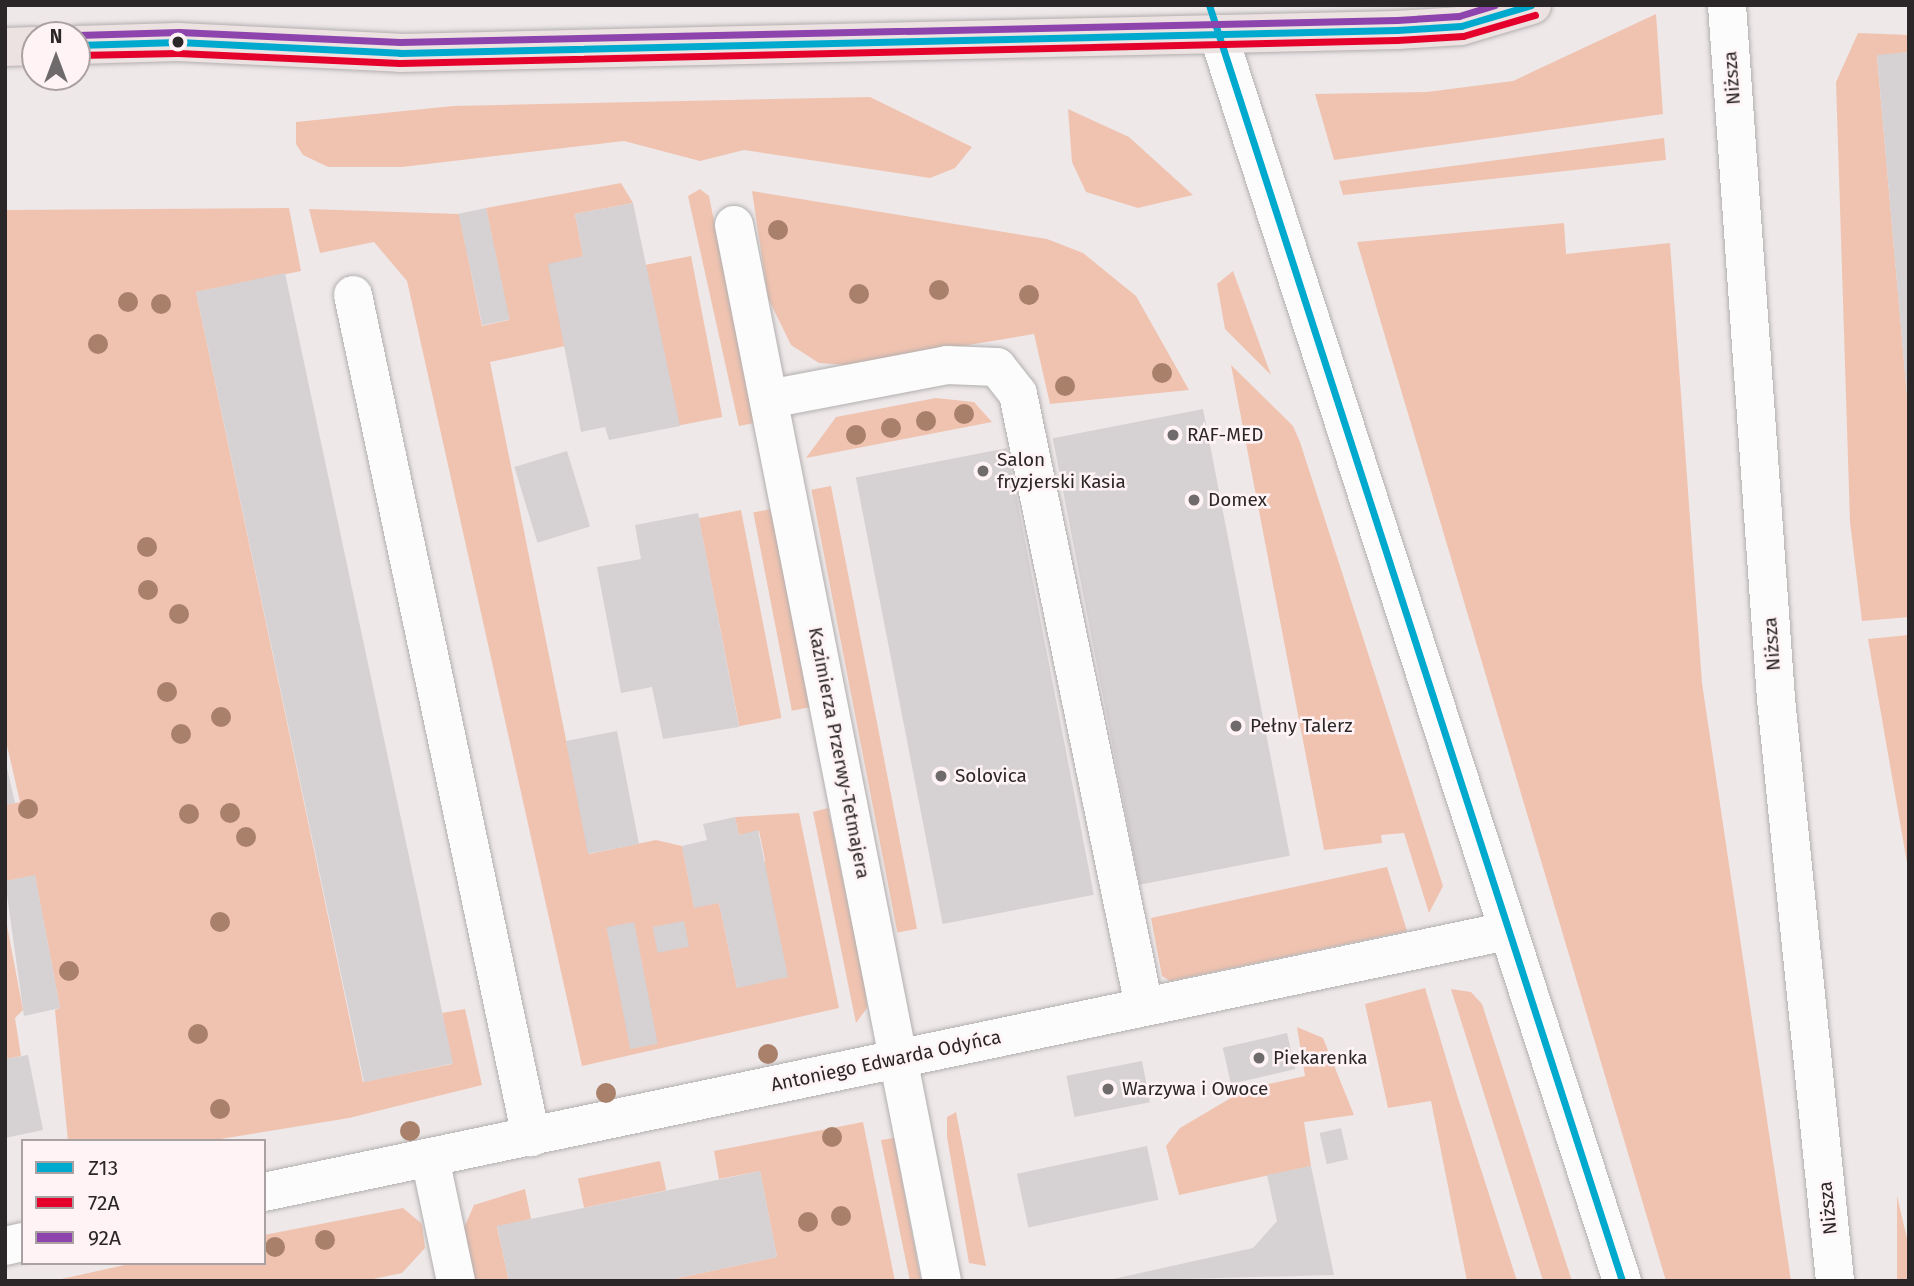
<!DOCTYPE html>
<meta charset="utf-8">
<style>
body{margin:0}
#map{position:relative;width:1914px;height:1286px;overflow:hidden;background:#eee8e9;font-family:"Fira Sans",sans-serif}
div>[style]{position:absolute}
.green>*{inset:0;background:#f0c3b0;transform-origin:0 0}
.building>*{inset:0;background:#d6d1d3;transform-origin:0 0}
.roads{filter:drop-shadow(0 0 2px #b3afaf) drop-shadow(0 0 2px #b3afaf)}
.minor>*{height:38px;margin:-19px;padding:0 19px;transform-origin:19px;border-radius:19px;background:#fcfcfc}
.major>*{height:38px;margin:-19px;padding:0 19px;transform-origin:19px;border-radius:19px;background:#ede2e2}
.bus-1>*{height:7px;margin:-3.5px;padding:0 3.5px;transform-origin:3.5px;border-radius:3.5px;background:#00a9ce}
.bus-2>*{height:7px;margin:-3.5px;padding:0 3.5px;transform-origin:3.5px;border-radius:3.5px;background:#e4002b}
.bus-3>*{height:7px;margin:-3.5px;padding:0 3.5px;transform-origin:3.5px;border-radius:3.5px;background:#8e44ad}
.trees>*{width:20px;height:20px;margin:-10px;border-radius:50%;background:#a9816b}
.dots>*{width:19px;height:19px;translate:-50% -50%;box-sizing:border-box;border:4px solid #fff3f5;border-radius:50%}
span{translate:-50% -50%;white-space:nowrap;text-align:center;line-height:1.15;-webkit-text-stroke:5px #fff3f5;paint-order:stroke}
.street-label{font-size:19px;color:#2b2728}
.poi-label{font-size:19px;color:#2b2728}
.left{translate:0 -50%;text-align:left}
.frame{position:absolute;inset:0;border:7px solid #2b2728;pointer-events:none}
.legend{position:absolute;left:21px;top:1139px;width:245px;height:126px;box-sizing:border-box;background:#fff3f5;border:2px solid #aaa1a3;margin:0;padding:9px 12px;list-style:none;font-size:21px;color:#2b2728}
.legend li{display:flex;align-items:center;gap:14px;height:35px}
.legend b{width:35px;border:2px solid #aaa1a3}
.north{position:absolute;left:21px;top:21px;width:70px;height:70px;box-sizing:border-box;background:#fff3f5;border:2px solid #aaa1a3;border-radius:50%;rotate:0deg;font-size:19px;font-weight:700;line-height:28px;text-align:center;color:#2b2728}
.north::after{content:'';display:block;margin:auto;width:24px;height:32px;background:#6f6b6c;clip-path:polygon(50% 0,100% 100%,50% 72%,0 100%)}
</style>
<div id="map">
<div class="green">
<i style="clip-path:polygon(1656px 14px,1663px 114px,1334px 160px,1315px 94px,1427px 92px,1513px 81px)"></i>
<i style="clip-path:polygon(1858px 33px,1909px 35px,1909px 52px,1877px 56px,1909px 418px,1909px 617px,1862px 621px,1850px 522px,1836px 82px)"></i>
<i style="clip-path:polygon(870px 97px,972px 147px,955px 168px,930px 178px,744px 150px,700px 161px,624px 141px,402px 167px,328px 167px,303px 155px,296px 144px,296px 122px,453px 106px)"></i>
<i style="clip-path:polygon(1068px 109px,1129px 137px,1193px 195px,1138px 208px,1086px 192px,1072px 162px)"></i>
<i style="clip-path:polygon(1664px 138px,1666px 160px,1343px 195px,1339px 181px)"></i>
<i style="clip-path:polygon(621px 183px,633px 203px,575px 214px,583px 256px,565px 346px,490px 362px,589px 854px,656px 840px,682px 846px,694px 907px,719px 903px,737px 988px,765px 860px,759px 831px,739px 835px,735px 817px,799px 813px,839px 1008px,582px 1066px,407px 281px,374px 242px,320px 253px,309px 209px,459px 214px,482px 326px,509px 320px,486px 208px)"></i>
<i style="clip-path:polygon(700px 189px,709px 196px,754px 423px,739px 426px,688px 196px)"></i>
<i style="clip-path:polygon(752px 191px,1047px 239px,1083px 253px,1136px 296px,1189px 390px,1050px 404px,1034px 334px,848px 365px,819px 363px,791px 345px,768px 298px)"></i>
<i style="clip-path:polygon(289px 208px,301px 271px,196px 292px,363px 1082px,452px 1064px,442px 1013px,465px 1009px,482px 1085px,349px 1118px,208px 1141px,68px 1141px,55px 1010px,60px 1008px,35px 876px,5px 881px,5px 805px,20px 802px,5px 737px,5px 210px)"></i>
<i style="clip-path:polygon(1564px 223px,1566px 254px,1670px 243px,1702px 683px,1791px 1281px,1666px 1281px,1357px 242px)"></i>
<i style="left:691px;top:256px;width:164px;height:47px;rotate:79deg"></i>
<i style="clip-path:polygon(1233px 271px,1271px 375px,1225px 329px,1217px 284px)"></i>
<i style="clip-path:polygon(1231px 365px,1293px 426px,1300px 442px,1443px 886px,1429px 913px,1404px 833px,1381px 835px,1382px 843px,1324px 850px)"></i>
<i style="clip-path:polygon(936px 398px,974px 402px,992px 422px,806px 458px,836px 417px)"></i>
<i style="left:831px;top:486px;width:451px;height:20px;rotate:79deg"></i>
<i style="left:771px;top:509px;width:202px;height:18px;rotate:79deg"></i>
<i style="left:741px;top:510px;width:212px;height:43px;rotate:79deg"></i>
<i style="clip-path:polygon(1909px 635px,1909px 874px,1868px 639px)"></i>
<i style="clip-path:polygon(828px 808px,865px 987px,867px 1008px,856px 1023px,813px 812px)"></i>
<i style="clip-path:polygon(1387px 867px,1407px 931px,1170px 981px,1162px 976px,1151px 918px)"></i>
<i style="clip-path:polygon(5px 915px,23px 1010px,15px 1018px,21px 1056px,5px 1059px)"></i>
<i style="clip-path:polygon(1425px 988px,1458px 1098px,1517px 1281px,1467px 1281px,1431px 1101px,1388px 1108px,1365px 1004px)"></i>
<i style="clip-path:polygon(1451px 989px,1471px 992px,1482px 1004px,1572px 1281px,1543px 1281px)"></i>
<i style="clip-path:polygon(1297px 1027px,1323px 1038px,1354px 1115px,1304px 1122px,1311px 1166px,1179px 1195px,1166px 1146px,1180px 1128px,1246px 1089px,1305px 1076px)"></i>
<i style="clip-path:polygon(956px 1112px,986px 1266px,969px 1263px,947px 1137px,947px 1117px)"></i>
<i style="clip-path:polygon(863px 1122px,895px 1281px,664px 1281px,777px 1257px,760px 1171px,719px 1179px,714px 1151px)"></i>
<i style="clip-path:polygon(894px 1138px,921px 1281px,910px 1281px,881px 1140px)"></i>
<i style="left:660px;top:1161px;width:30px;height:84px;rotate:78deg"></i>
<i style="clip-path:polygon(525px 1189px,531px 1219px,497px 1227px,509px 1281px,469px 1281px,460px 1237px,474px 1205px)"></i>
<i style="clip-path:polygon(1897px 1196px,1909px 1247px,1909px 1281px,1897px 1281px)"></i>
<i style="clip-path:polygon(403px 1208px,422px 1224px,425px 1248px,402px 1273px,364px 1281px,52px 1281px,134px 1263px,264px 1263px,264px 1235px)"></i>
</div>
<div class="building">
<i style="clip-path:polygon(1909px 52px,1909px 396px,1907px 396px,1877px 55px)"></i>
<i style="clip-path:polygon(633px 203px,680px 426px,609px 440px,605px 427px,581px 432px,548px 264px,583px 256px,575px 214px)"></i>
<i style="left:486px;top:208px;width:114px;height:28px;rotate:78deg"></i>
<i style="left:285px;top:273px;width:808px;height:91px;rotate:78deg"></i>
<i style="left:1203px;top:409px;width:455px;height:153px;rotate:79deg"></i>
<i style="left:1007px;top:448px;width:455px;height:154px;rotate:79deg"></i>
<i style="left:567px;top:451px;width:79px;height:55px;rotate:73deg"></i>
<i style="clip-path:polygon(698px 513px,739px 727px,663px 739px,652px 687px,621px 693px,597px 567px,641px 559px,635px 525px)"></i>
<i style="left:617px;top:731px;width:115px;height:52px;rotate:79deg"></i>
<i style="clip-path:polygon(5px 759px,15px 803px,5px 805px)"></i>
<i style="clip-path:polygon(735px 817px,739px 835px,758px 830px,788px 977px,737px 988px,719px 903px,694px 908px,682px 846px,707px 840px,703px 824px)"></i>
<i style="clip-path:polygon(35px 875px,60px 1008px,24px 1016px,5px 881px)"></i>
<i style="left:684px;top:921px;width:26px;height:32px;rotate:79deg"></i>
<i style="left:634px;top:922px;width:124px;height:28px;rotate:79deg"></i>
<i style="left:1287px;top:1033px;width:37px;height:66px;rotate:77deg"></i>
<i style="clip-path:polygon(28px 1055px,43px 1130px,5px 1138px,5px 1059px)"></i>
<i style="left:1142px;top:1061px;width:42px;height:77px;rotate:79deg"></i>
<i style="left:1341px;top:1128px;width:32px;height:22px;rotate:77deg"></i>
<i style="left:1147px;top:1146px;width:55px;height:133px;rotate:78deg"></i>
<i style="clip-path:polygon(1311px 1166px,1334px 1275px,1104px 1281px,1253px 1248px,1277px 1221px,1267px 1175px)"></i>
<i style="clip-path:polygon(760px 1171px,777px 1257px,664px 1281px,509px 1281px,497px 1226px)"></i>
</div>
<div class="roads">
<div class="minor">
<i style="left:1727px;top:5px;width:696px;rotate:85.96deg"></i>
<i style="left:1776px;top:699px;width:585px;rotate:84.21deg"></i>
<i style="left:1218px;top:34px;width:1311px;rotate:72.05deg"></i>
<i style="left:734px;top:225px;width:1076px;rotate:78.86deg"></i>
<i style="left:353px;top:295px;width:861px;rotate:78.06deg"></i>
<i style="left:769px;top:399px;width:181px;rotate:-10.8deg"></i>
<i style="left:947px;top:365px;width:50px;rotate:2.3deg"></i>
<i style="left:997px;top:367px;width:34px;rotate:52deg"></i>
<i style="left:1018px;top:394px;width:625px;rotate:78.37deg"></i>
<i style="left:430px;top:1158px;width:126px;rotate:78.1deg"></i>
<i style="left:264px;top:1192px;width:1270px;rotate:-11.86deg"></i>
<i style="left:5px;top:1246px;width:18px;rotate:-13deg"></i>
</div>
<div class="major">
<i style="left:77px;top:45px;width:101px;rotate:-1.7deg"></i>
<i style="left:178px;top:42px;width:222px;rotate:2.8deg"></i>
<i style="left:400px;top:53px;width:997px;rotate:-1.32deg"></i>
<i style="left:1397px;top:30px;width:64px;rotate:-3.6deg"></i>
<i style="left:1461px;top:26px;width:74px;rotate:-16.5deg"></i>
<i style="left:5px;top:47px;width:30px;rotate:-2deg"></i>
</div>
</div>
<div class="bus-1">
<i style="left:1209px;top:5px;width:1341px;rotate:72.06deg"></i>
<i style="left:77px;top:45px;width:101px;rotate:-1.7deg"></i>
<i style="left:178px;top:42px;width:222px;rotate:2.8deg"></i>
<i style="left:400px;top:53px;width:997px;rotate:-1.32deg"></i>
<i style="left:1397px;top:30px;width:64px;rotate:-3.6deg"></i>
<i style="left:1461px;top:26px;width:73px;rotate:-16.7deg"></i>
</div>
<div class="bus-2">
<i style="left:77px;top:55px;width:101px;rotate:-1.1deg"></i>
<i style="left:178px;top:53px;width:222px;rotate:2.6deg"></i>
<i style="left:400px;top:63px;width:997px;rotate:-1.32deg"></i>
<i style="left:1397px;top:40px;width:66px;rotate:-3.5deg"></i>
<i style="left:1463px;top:36px;width:75px;rotate:-16.3deg"></i>
</div>
<div class="bus-3">
<i style="left:77px;top:35px;width:102px;rotate:-1.7deg"></i>
<i style="left:179px;top:32px;width:221px;rotate:2.6deg"></i>
<i style="left:400px;top:42px;width:997px;rotate:-1.26deg"></i>
<i style="left:1397px;top:20px;width:62px;rotate:-3.7deg"></i>
<i style="left:1459px;top:16px;width:37px;rotate:-17deg"></i>
</div>
<div class="trees">
<i style="left:778px;top:230px"></i>
<i style="left:939px;top:290px"></i>
<i style="left:859px;top:294px"></i>
<i style="left:1029px;top:295px"></i>
<i style="left:128px;top:302px"></i>
<i style="left:161px;top:304px"></i>
<i style="left:98px;top:344px"></i>
<i style="left:1162px;top:373px"></i>
<i style="left:1065px;top:386px"></i>
<i style="left:964px;top:414px"></i>
<i style="left:926px;top:421px"></i>
<i style="left:891px;top:428px"></i>
<i style="left:856px;top:435px"></i>
<i style="left:147px;top:547px"></i>
<i style="left:148px;top:590px"></i>
<i style="left:179px;top:614px"></i>
<i style="left:167px;top:692px"></i>
<i style="left:221px;top:717px"></i>
<i style="left:181px;top:734px"></i>
<i style="left:28px;top:809px"></i>
<i style="left:230px;top:813px"></i>
<i style="left:189px;top:814px"></i>
<i style="left:246px;top:837px"></i>
<i style="left:220px;top:922px"></i>
<i style="left:69px;top:971px"></i>
<i style="left:198px;top:1034px"></i>
<i style="left:768px;top:1054px"></i>
<i style="left:606px;top:1093px"></i>
<i style="left:220px;top:1109px"></i>
<i style="left:410px;top:1131px"></i>
<i style="left:832px;top:1137px"></i>
<i style="left:841px;top:1216px"></i>
<i style="left:808px;top:1222px"></i>
<i style="left:325px;top:1240px"></i>
<i style="left:275px;top:1247px"></i>
</div>
<div class="dots">
<i style="left:178px;top:42px;background:#2b2728"></i>
<i style="left:1173px;top:435px;background:#6f6b6c"></i>
<i style="left:983px;top:471px;background:#6f6b6c"></i>
<i style="left:1194px;top:500px;background:#6f6b6c"></i>
<i style="left:1236px;top:726px;background:#6f6b6c"></i>
<i style="left:941px;top:776px;background:#6f6b6c"></i>
<i style="left:1259px;top:1058px;background:#6f6b6c"></i>
<i style="left:1108px;top:1089px;background:#6f6b6c"></i>
</div>
<div class="street-label">
<span style="left:1732px;top:78px;rotate:-94deg">Niższa</span>
<span style="left:1772px;top:644px;rotate:-94deg">Niższa</span>
<span style="left:839px;top:753px;rotate:79deg">Kazimierza Przerwy-Tetmajera</span>
<span style="left:886px;top:1061px;rotate:-12deg">Antoniego Edwarda Odyńca</span>
<span style="left:1828px;top:1208px;rotate:-96deg">Niższa</span>
</div>
<div class="poi-label">
<span class="left" style="left:1187px;top:435px">RAF-MED</span>
<span class="left" style="left:997px;top:471px">Salon<br>fryzjerski Kasia</span>
<span class="left" style="left:1208px;top:500px">Domex</span>
<span class="left" style="left:1250px;top:726px">Pełny Talerz</span>
<span class="left" style="left:955px;top:776px">Solovica</span>
<span class="left" style="left:1273px;top:1058px">Piekarenka</span>
<span class="left" style="left:1122px;top:1089px">Warzywa i Owoce</span>
</div>
<div class="frame"></div>
<ul class="legend">
<li><b style="height:9px;background:#00a9ce"></b>Z13</li>
<li><b style="height:9px;background:#e4002b"></b>72A</li>
<li><b style="height:9px;background:#8e44ad"></b>92A</li>
</ul>
<div class="north">N</div>
</div>
